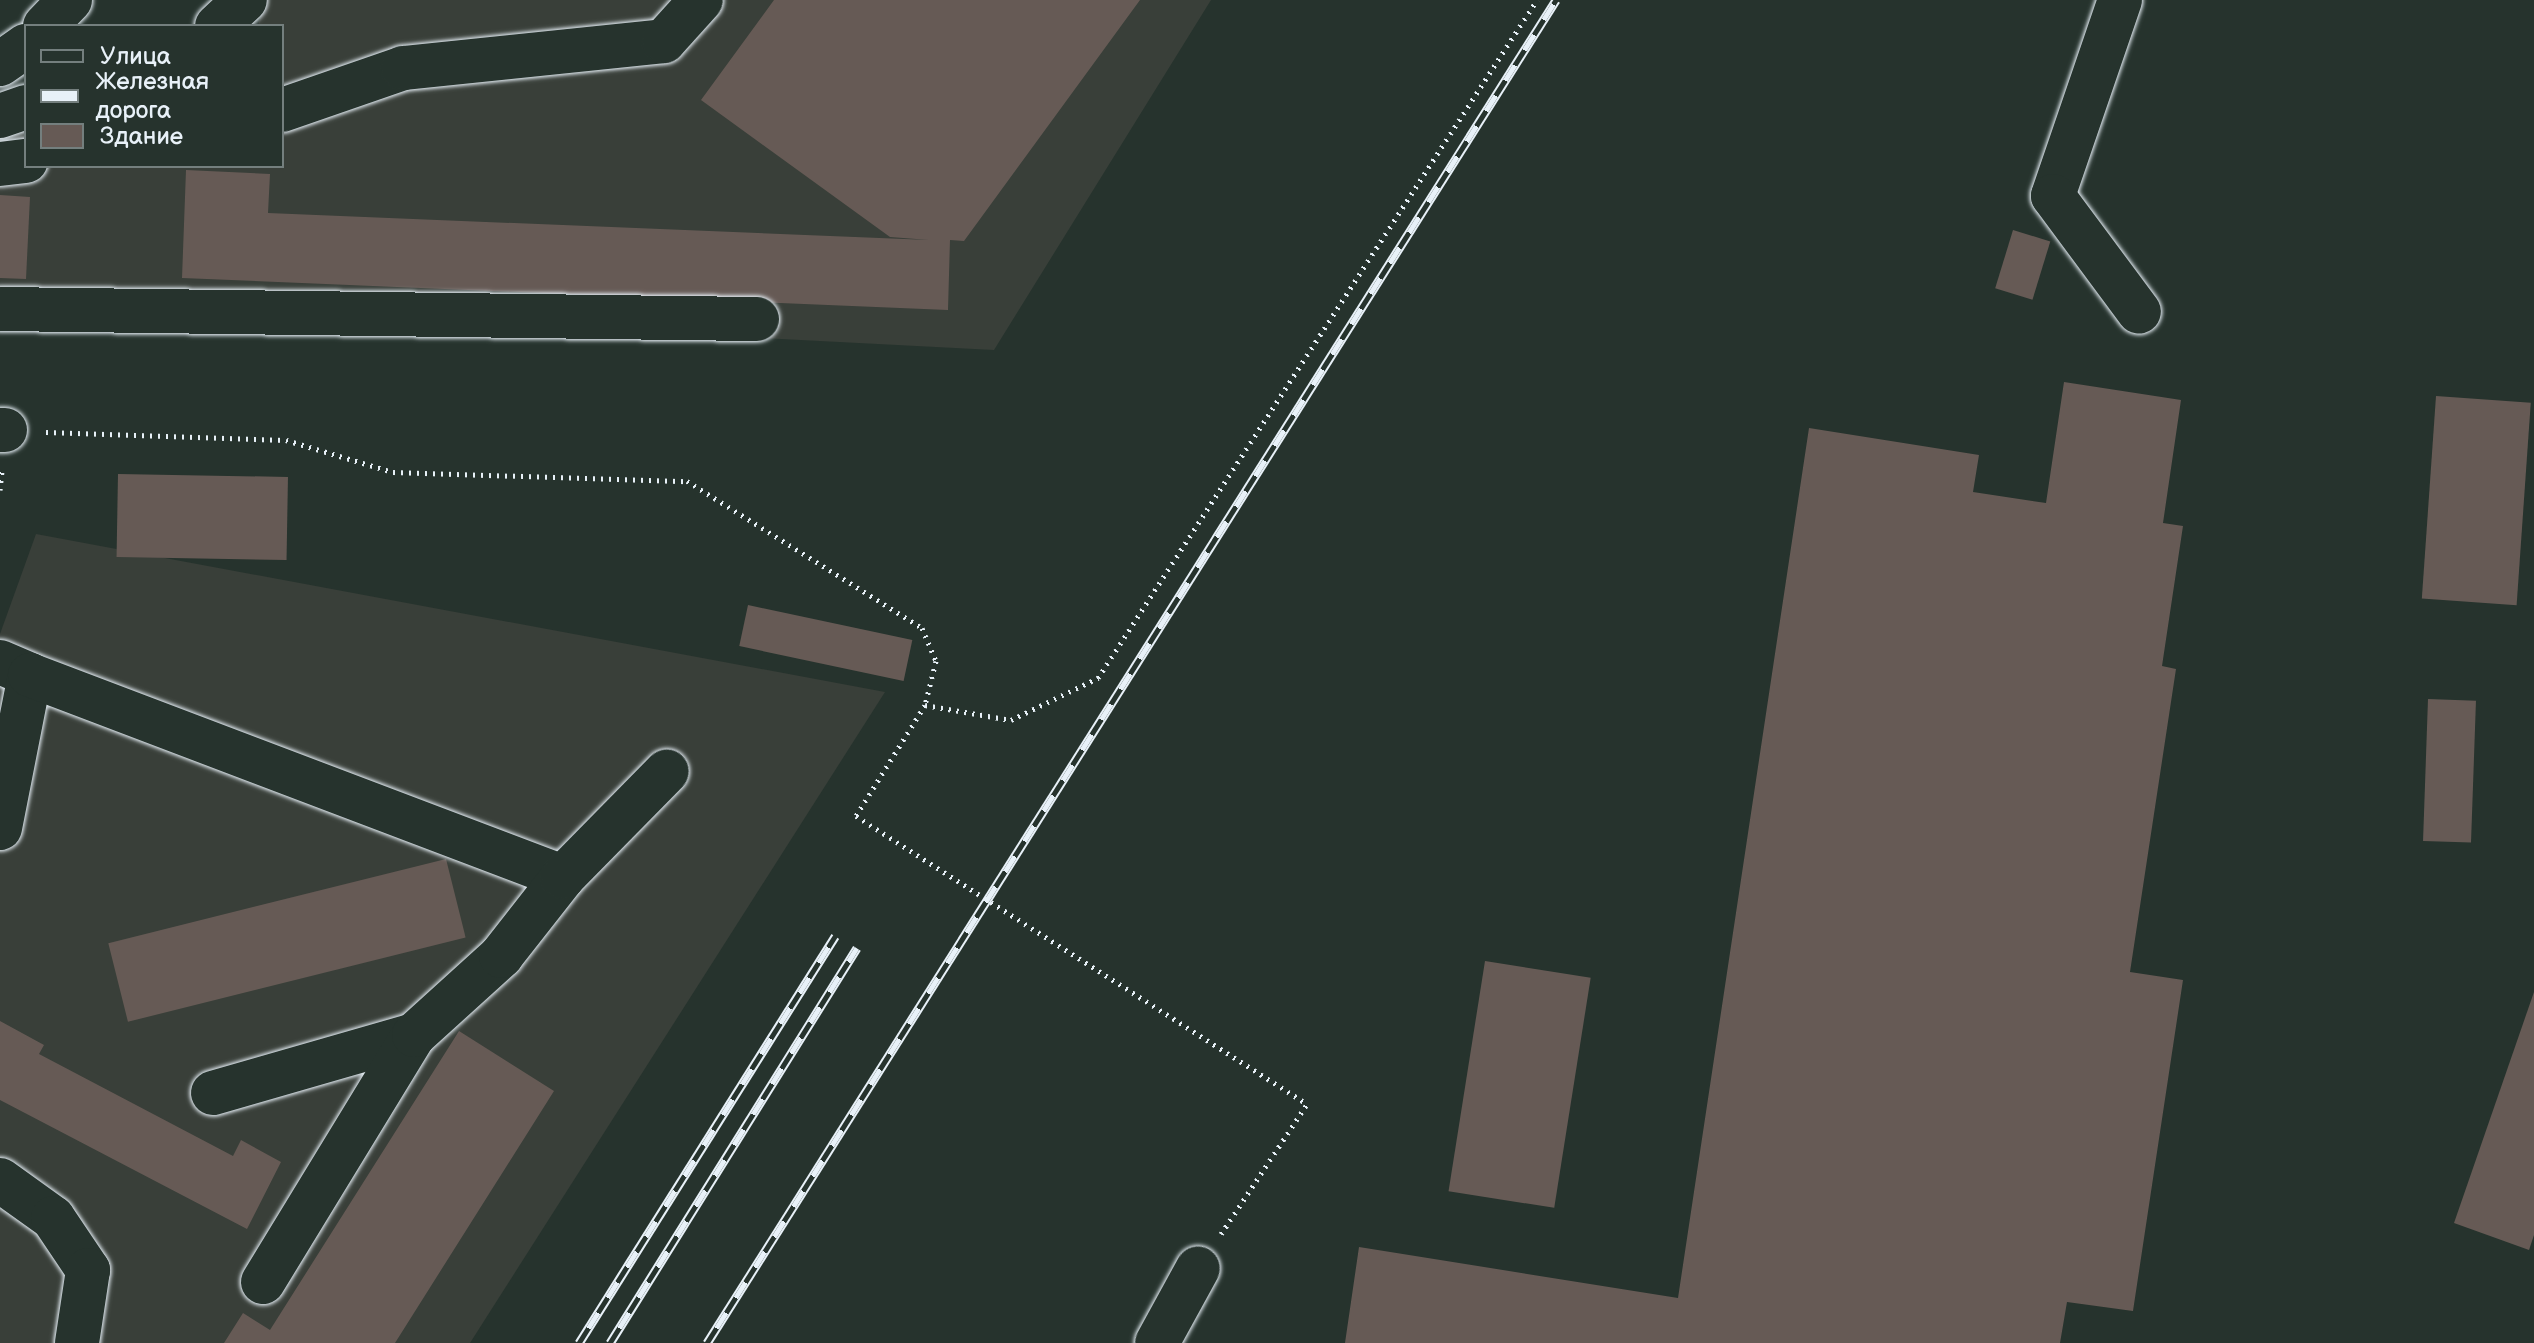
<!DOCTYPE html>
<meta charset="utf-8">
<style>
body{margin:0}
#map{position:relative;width:2534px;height:1343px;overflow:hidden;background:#26332d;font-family:"Balsamiq Sans",sans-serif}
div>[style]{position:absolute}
.built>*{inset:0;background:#393f39}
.building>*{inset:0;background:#665a55;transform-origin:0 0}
.path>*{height:5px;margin-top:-2.5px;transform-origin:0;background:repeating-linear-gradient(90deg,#e8f1f8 0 2px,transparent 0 8px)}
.roads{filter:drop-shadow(0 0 2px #e8f1f8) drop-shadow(0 0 2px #e8f1f8)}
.minor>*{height:44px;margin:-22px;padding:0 22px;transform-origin:22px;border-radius:22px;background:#26332d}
.rail>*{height:9px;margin-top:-4.5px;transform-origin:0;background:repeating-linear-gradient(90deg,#26332d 0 18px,#e8f1f8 0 36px);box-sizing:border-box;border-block:2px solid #e8f1f8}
.path-bridge>*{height:5px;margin-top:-2.5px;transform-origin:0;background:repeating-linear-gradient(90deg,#e8f1f8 0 2px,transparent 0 8px)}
span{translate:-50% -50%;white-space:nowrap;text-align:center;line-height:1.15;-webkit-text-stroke:7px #26332d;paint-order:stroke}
.legend{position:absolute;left:24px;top:24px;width:260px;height:144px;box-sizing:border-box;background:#26332d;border:2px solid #747f7e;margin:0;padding:10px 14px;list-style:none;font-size:24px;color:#e8f1f8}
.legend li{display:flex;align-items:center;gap:16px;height:40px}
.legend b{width:40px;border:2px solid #747f7e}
</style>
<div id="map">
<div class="built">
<i style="clip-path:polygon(265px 0,1211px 0,994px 350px,0 299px,0 129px,26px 124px,26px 166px,282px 166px,282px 26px,258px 26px)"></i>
<i style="clip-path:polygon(36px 534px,885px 692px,470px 1343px,0 1343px,0 634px)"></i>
</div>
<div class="building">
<i style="clip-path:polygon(774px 0,1140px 0,964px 241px,950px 240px,948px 310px,182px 278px,186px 170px,270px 174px,268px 213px,929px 240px,890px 237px,701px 100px)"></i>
<i style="clip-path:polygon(0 195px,30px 197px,26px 279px,0 278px)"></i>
<i style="left:2013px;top:230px;width:39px;height:61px;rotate:17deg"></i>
<i style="clip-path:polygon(2064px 382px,2181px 400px,2163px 523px,2183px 526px,2162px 666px,2176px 669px,2130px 972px,2183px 980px,2133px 1311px,2067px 1302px,2060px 1343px,1345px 1343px,1359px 1247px,1678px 1298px,1809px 428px,1979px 455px,1973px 492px,2046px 503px)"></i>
<i style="left:2436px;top:396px;width:95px;height:203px;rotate:4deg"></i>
<i style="left:118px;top:474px;width:170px;height:83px;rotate:1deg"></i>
<i style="left:748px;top:605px;width:168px;height:42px;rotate:12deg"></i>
<i style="left:2428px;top:699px;width:48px;height:142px;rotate:2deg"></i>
<i style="left:446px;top:859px;width:81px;height:348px;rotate:76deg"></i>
<i style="left:1485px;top:961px;width:107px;height:233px;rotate:9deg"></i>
<i style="clip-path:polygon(2534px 992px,2534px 1235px,2529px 1250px,2454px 1223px)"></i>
<i style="clip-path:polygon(0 1021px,44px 1045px,39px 1054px,233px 1156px,241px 1140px,281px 1162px,247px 1229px,0 1100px)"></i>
<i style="clip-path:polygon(459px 1031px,554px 1091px,395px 1343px,224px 1343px,243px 1313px,270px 1330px)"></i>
</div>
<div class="path">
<i style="left:46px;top:432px;width:240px;rotate:1.9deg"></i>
<i style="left:286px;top:440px;width:112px;rotate:16.7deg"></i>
<i style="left:393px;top:472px;width:294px;rotate:1.8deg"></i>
<i style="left:687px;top:481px;width:277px;rotate:32deg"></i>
<i style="left:922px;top:628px;width:36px;rotate:67deg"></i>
<i style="left:936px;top:661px;width:45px;rotate:104deg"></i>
<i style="left:925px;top:705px;width:131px;rotate:121.9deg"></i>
<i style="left:0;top:490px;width:19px;rotate:-84deg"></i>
<i style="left:925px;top:705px;width:87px;rotate:9.9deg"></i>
<i style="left:1011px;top:720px;width:97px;rotate:-25.8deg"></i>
<i style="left:1098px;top:678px;width:808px;rotate:-57.08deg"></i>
<i style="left:1221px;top:1234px;width:156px;rotate:-56.5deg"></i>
</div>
<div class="roads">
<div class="minor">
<i style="left:2120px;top:0;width:207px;rotate:108.9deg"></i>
<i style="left:2053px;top:196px;width:144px;rotate:53.4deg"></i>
<i style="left:45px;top:26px;width:36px;rotate:-46deg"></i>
<i style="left:217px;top:26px;width:38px;rotate:-43deg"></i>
<i style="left:0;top:64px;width:32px;rotate:-35deg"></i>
<i style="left:282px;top:110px;width:128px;rotate:-19.1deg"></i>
<i style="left:403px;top:68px;width:262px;rotate:-5.9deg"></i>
<i style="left:664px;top:41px;width:55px;rotate:-47.9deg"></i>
<i style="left:0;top:116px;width:28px;rotate:-19deg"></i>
<i style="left:0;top:164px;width:26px;rotate:-7deg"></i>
<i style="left:0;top:309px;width:757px;rotate:0.76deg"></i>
<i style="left:0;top:430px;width:5px"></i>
<i style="left:0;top:662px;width:33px;rotate:23deg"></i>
<i style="left:30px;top:675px;width:156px;rotate:101.1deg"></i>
<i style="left:30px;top:675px;width:570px;rotate:20.76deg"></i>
<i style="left:213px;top:1093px;width:209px;rotate:-16.1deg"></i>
<i style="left:0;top:1180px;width:65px;rotate:35.6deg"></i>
<i style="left:53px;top:1218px;width:63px;rotate:56.1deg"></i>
<i style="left:88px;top:1270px;width:74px;rotate:98.6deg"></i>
<i style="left:263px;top:1282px;width:289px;rotate:-58.6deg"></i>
<i style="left:414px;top:1035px;width:118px;rotate:-42.2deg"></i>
<i style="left:501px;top:956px;width:100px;rotate:-51.9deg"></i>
<i style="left:563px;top:877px;width:148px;rotate:-45.5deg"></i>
<i style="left:1157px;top:1343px;width:85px;rotate:-61.3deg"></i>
</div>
</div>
<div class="rail">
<i style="left:579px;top:1343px;width:481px;rotate:-57.8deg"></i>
<i style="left:610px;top:1343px;width:466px;rotate:-58deg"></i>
<i style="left:707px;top:1343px;width:1589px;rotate:-57.7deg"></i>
</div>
<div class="path-bridge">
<i style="left:856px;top:816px;width:535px;rotate:32.56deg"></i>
</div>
<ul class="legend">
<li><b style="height:10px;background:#26332d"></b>Улица</li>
<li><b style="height:10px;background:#e8f1f8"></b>Железная дорога</li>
<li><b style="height:22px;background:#665a55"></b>Здание</li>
</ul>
</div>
